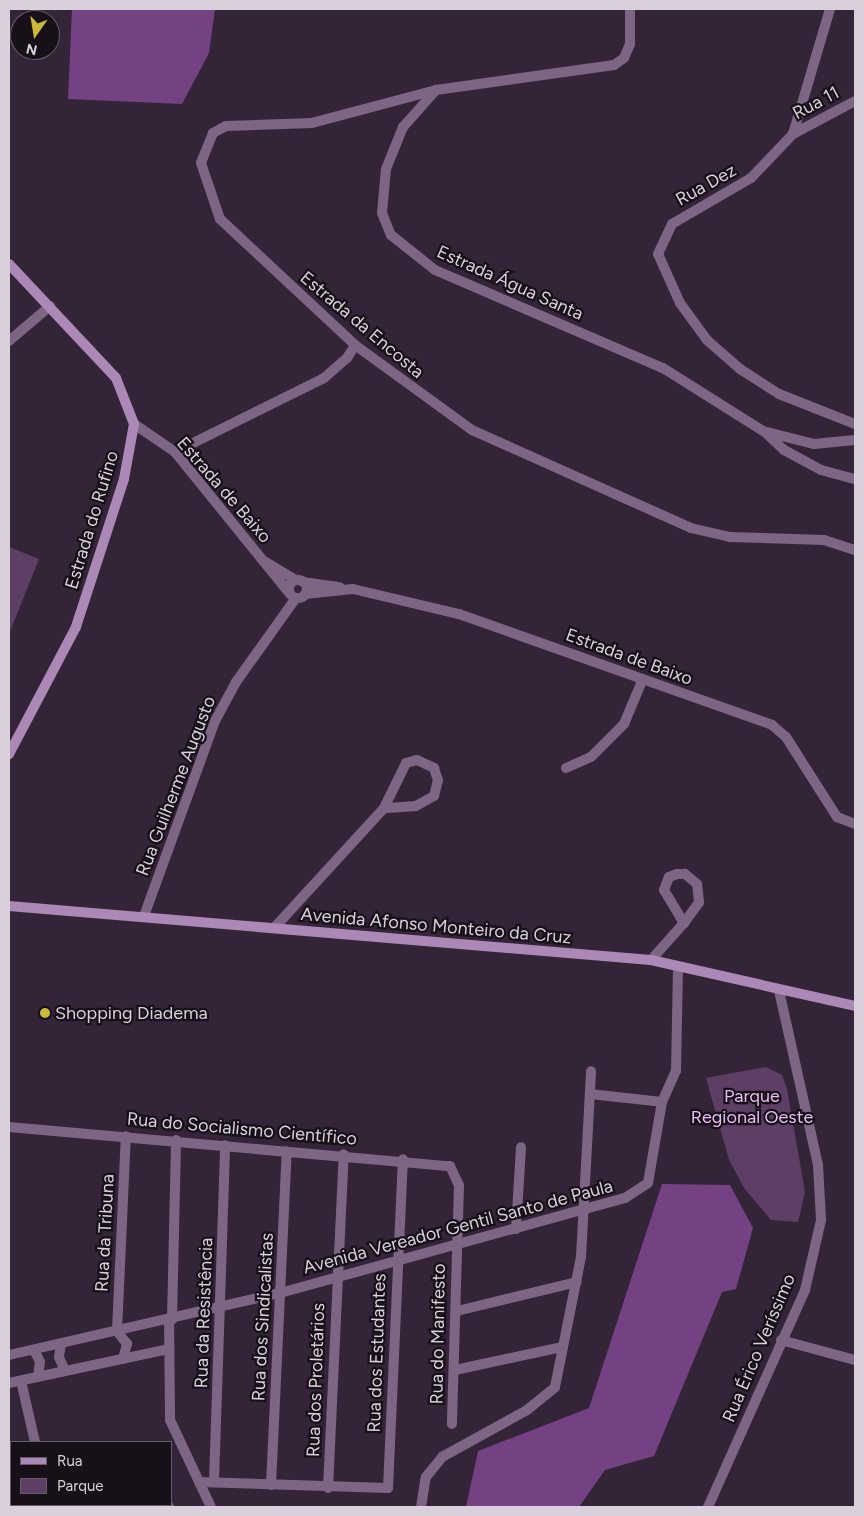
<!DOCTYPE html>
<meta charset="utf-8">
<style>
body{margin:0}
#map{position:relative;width:864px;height:1516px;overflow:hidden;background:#332438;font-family:Figtree,sans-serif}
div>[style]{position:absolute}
.green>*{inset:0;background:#5d3f65}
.forest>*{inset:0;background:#744283}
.street>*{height:10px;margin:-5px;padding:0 5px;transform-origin:5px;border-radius:5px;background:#7d6683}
.street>.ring{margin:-5px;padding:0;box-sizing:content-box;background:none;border:10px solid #7d6683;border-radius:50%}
.secondary>*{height:10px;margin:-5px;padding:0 5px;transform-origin:5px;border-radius:5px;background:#ab88b6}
.dots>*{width:14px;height:14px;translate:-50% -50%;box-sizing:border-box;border:2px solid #171019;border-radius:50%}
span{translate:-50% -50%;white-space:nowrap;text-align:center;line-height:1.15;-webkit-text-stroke:4.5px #171019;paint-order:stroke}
.street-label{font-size:18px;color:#d9d0dc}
.poi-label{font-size:18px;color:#d9d0dc}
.left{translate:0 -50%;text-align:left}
.park-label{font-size:18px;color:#e8bef4}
.frame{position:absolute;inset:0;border:10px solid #d9d0dc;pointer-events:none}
.legend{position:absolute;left:10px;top:1441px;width:162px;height:65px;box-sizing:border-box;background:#171019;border:1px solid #655d67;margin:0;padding:6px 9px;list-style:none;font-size:15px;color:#d9d0dc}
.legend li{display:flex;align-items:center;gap:10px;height:25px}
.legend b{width:25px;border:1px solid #655d67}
.north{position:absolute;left:10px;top:10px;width:50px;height:50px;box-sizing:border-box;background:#171019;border:1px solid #655d67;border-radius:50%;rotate:193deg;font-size:14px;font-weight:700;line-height:20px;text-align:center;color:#d9d0dc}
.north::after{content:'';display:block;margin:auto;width:18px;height:22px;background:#ccb939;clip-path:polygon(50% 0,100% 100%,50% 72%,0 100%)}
</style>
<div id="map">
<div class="green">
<i style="clip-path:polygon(9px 547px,39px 559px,9px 634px)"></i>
<i style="clip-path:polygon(766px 1067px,782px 1075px,787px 1089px,805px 1192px,798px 1222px,771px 1220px,744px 1188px,729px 1160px,706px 1078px)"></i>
</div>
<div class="forest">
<i style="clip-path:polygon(72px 9px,215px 9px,209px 53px,182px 104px,68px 99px)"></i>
<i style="clip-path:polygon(662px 1184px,730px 1185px,753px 1228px,736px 1289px,722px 1292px,654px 1456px,605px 1470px,579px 1507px,466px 1507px,478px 1451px,589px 1408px)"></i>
</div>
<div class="street">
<i style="left:630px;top:9px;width:35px;rotate:90deg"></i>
<i style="left:630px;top:44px;width:15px;rotate:113deg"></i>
<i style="left:624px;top:58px;width:12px;rotate:145deg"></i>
<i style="left:614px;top:65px;width:180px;rotate:172deg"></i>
<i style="left:436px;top:90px;width:50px;rotate:131.7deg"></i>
<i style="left:403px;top:127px;width:45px;rotate:112deg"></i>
<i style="left:386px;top:169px;width:44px;rotate:95.2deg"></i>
<i style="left:382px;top:213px;width:24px;rotate:68deg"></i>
<i style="left:391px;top:235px;width:56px;rotate:38.5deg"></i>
<i style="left:435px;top:270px;width:248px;rotate:23.3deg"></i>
<i style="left:663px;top:368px;width:118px;rotate:32.2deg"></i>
<i style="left:763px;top:431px;width:53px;rotate:14.3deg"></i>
<i style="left:814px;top:444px;width:41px;rotate:-5.6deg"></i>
<i style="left:830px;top:9px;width:130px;rotate:106.5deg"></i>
<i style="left:793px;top:134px;width:61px;rotate:133.7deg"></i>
<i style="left:751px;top:178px;width:91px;rotate:149.8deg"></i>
<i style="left:672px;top:224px;width:33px;rotate:115deg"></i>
<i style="left:658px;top:254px;width:54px;rotate:65.8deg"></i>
<i style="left:680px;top:303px;width:46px;rotate:53.9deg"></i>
<i style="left:707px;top:340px;width:44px;rotate:41.3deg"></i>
<i style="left:740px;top:369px;width:46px;rotate:32.7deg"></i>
<i style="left:779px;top:394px;width:82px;rotate:21.5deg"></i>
<i style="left:436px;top:90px;width:128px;rotate:165.1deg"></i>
<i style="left:312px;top:123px;width:86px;rotate:178deg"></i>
<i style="left:226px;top:126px;width:15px;rotate:152deg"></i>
<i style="left:213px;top:133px;width:32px;rotate:112deg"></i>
<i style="left:201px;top:163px;width:59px;rotate:71.3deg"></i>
<i style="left:220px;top:219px;width:185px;rotate:43deg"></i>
<i style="left:355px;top:345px;width:145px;rotate:36deg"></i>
<i style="left:472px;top:430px;width:240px;rotate:24.1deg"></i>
<i style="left:691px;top:528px;width:40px;rotate:13deg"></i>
<i style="left:730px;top:537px;width:94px;rotate:1.8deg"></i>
<i style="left:824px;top:540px;width:33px;rotate:18deg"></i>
<i style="left:793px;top:134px;width:70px;rotate:-28deg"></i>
<i style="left:9px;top:341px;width:54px;rotate:-40.5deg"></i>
<i style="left:134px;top:424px;width:50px;rotate:34.3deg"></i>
<i style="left:175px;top:452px;width:183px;rotate:51deg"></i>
<i style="left:766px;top:433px;width:25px;rotate:43deg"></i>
<i style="left:784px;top:450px;width:42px;rotate:28.4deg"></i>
<i style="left:821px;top:470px;width:35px;rotate:15deg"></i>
<i style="left:175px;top:452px;width:166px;rotate:-26.4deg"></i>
<i style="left:324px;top:378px;width:30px;rotate:-41deg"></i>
<i style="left:347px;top:358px;width:15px;rotate:-58deg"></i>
<i style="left:264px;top:561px;width:37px;rotate:31deg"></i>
<i class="ring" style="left:289px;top:580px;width:8px;height:8px"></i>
<i style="left:303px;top:582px;width:37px;rotate:8deg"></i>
<i style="left:305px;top:594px;width:48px;rotate:-5.9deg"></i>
<i style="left:353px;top:589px;width:109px;rotate:13.3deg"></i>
<i style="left:459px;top:614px;width:332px;rotate:19.5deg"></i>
<i style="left:772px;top:725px;width:18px;rotate:41deg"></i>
<i style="left:786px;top:737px;width:95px;rotate:57.5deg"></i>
<i style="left:837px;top:817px;width:19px;rotate:21deg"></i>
<i style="left:566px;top:768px;width:27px;rotate:-24deg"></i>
<i style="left:591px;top:757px;width:47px;rotate:-45deg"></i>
<i style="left:624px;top:724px;width:47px;rotate:-67.3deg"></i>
<i style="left:144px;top:916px;width:208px;rotate:-70deg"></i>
<i style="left:215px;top:721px;width:44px;rotate:-61.7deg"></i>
<i style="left:236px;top:682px;width:103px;rotate:-54.5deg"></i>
<i style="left:275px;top:927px;width:161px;rotate:-47.5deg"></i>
<i style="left:384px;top:808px;width:50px;rotate:-63.9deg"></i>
<i style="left:406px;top:763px;width:11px;rotate:-15deg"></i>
<i style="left:417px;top:760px;width:19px;rotate:25deg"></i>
<i style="left:434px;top:768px;width:13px;rotate:72deg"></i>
<i style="left:438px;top:780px;width:16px;rotate:104deg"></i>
<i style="left:434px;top:796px;width:21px;rotate:151deg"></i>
<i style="left:416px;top:806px;width:32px;rotate:176deg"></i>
<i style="left:651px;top:960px;width:50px;rotate:-48.3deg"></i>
<i style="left:684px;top:923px;width:26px;rotate:-54deg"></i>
<i style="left:699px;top:902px;width:18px;rotate:-96deg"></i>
<i style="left:697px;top:884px;width:16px;rotate:-140deg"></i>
<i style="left:685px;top:874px;width:8px;rotate:180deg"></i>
<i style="left:677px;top:874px;width:9px;rotate:159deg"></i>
<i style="left:669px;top:877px;width:14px;rotate:111deg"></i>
<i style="left:664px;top:890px;width:39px;rotate:59deg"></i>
<i style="left:590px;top:1094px;width:72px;rotate:6.3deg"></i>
<i style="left:9px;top:1127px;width:443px;rotate:5.1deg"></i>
<i style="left:450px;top:1166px;width:21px;rotate:65deg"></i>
<i style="left:459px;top:1185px;width:239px;rotate:91.7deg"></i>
<i style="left:516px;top:1229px;width:82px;rotate:-86.5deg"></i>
<i style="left:457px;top:1311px;width:123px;rotate:-13.6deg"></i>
<i style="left:169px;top:1320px;width:100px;rotate:89.4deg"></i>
<i style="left:170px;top:1420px;width:96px;rotate:64.8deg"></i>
<i style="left:172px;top:1320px;width:180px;rotate:-88.7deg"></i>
<i style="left:781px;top:1340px;width:77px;rotate:15.1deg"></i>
<i style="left:61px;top:1344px;width:13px;rotate:99deg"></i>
<i style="left:59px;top:1357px;width:15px;rotate:67deg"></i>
<i style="left:34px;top:1350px;width:13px;rotate:63deg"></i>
<i style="left:40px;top:1362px;width:15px;rotate:98deg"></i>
<i style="left:9px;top:1355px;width:278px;rotate:-12.9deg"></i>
<i style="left:280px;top:1293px;width:358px;rotate:-15.4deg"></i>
<i style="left:625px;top:1198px;width:27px;rotate:-33deg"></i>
<i style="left:648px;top:1183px;width:82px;rotate:-80.2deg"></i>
<i style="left:662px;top:1102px;width:34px;rotate:-66deg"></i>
<i style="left:676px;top:1071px;width:104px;rotate:-88.9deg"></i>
<i style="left:123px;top:1359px;width:16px;rotate:-75deg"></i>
<i style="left:127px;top:1344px;width:16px;rotate:-128deg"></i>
<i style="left:117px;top:1331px;width:195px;rotate:-87.4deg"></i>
<i style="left:455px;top:1370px;width:109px;rotate:-12.1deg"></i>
<i style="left:21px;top:1381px;width:63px;rotate:77.1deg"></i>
<i style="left:9px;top:1383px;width:164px;rotate:-12deg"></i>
<i style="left:199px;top:1482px;width:189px;rotate:1.8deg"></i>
<i style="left:388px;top:1488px;width:329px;rotate:-87.4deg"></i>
<i style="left:214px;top:1482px;width:337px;rotate:-88.1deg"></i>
<i style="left:271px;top:1485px;width:334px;rotate:-87.3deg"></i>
<i style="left:328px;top:1488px;width:334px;rotate:-87.3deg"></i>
<i style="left:48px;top:1505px;width:2px;rotate:63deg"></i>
<i style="left:168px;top:1505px;width:2px;rotate:63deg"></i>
<i style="left:20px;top:1507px;width:12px;rotate:-9deg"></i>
<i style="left:421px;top:1507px;width:30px;rotate:-81deg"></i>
<i style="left:426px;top:1477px;width:26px;rotate:-51deg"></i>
<i style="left:442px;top:1457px;width:97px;rotate:-28.9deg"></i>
<i style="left:527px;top:1410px;width:36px;rotate:-39deg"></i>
<i style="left:555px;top:1387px;width:133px;rotate:-78.7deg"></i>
<i style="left:581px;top:1257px;width:186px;rotate:-86.9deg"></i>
<i style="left:708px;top:1507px;width:238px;rotate:-65.9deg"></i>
<i style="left:805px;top:1290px;width:72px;rotate:-77.1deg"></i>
<i style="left:821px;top:1220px;width:55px;rotate:-93.1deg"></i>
<i style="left:818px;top:1165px;width:178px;rotate:-102.6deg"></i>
</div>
<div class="secondary">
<i style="left:9px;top:264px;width:156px;rotate:46.8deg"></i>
<i style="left:116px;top:378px;width:49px;rotate:68.6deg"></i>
<i style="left:134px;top:424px;width:56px;rotate:100.3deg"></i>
<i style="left:124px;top:479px;width:156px;rotate:108deg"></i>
<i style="left:76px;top:627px;width:144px;rotate:117.8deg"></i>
<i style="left:9px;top:906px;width:644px;rotate:4.81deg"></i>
<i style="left:651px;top:960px;width:209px;rotate:12.7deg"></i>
</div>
<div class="dots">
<i style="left:45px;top:1013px;background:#ccb939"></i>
</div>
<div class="street-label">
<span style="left:816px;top:103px;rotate:-28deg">Rua 11</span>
<span style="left:706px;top:185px;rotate:-29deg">Rua Dez</span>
<span style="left:510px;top:283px;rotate:24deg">Estrada Água Santa</span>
<span style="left:362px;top:325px;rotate:40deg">Estrada da Encosta</span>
<span style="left:224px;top:490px;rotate:49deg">Estrada de Baixo</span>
<span style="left:92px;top:520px;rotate:-73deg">Estrada do Rufino</span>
<span style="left:629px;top:657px;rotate:20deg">Estrada de Baixo</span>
<span style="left:176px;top:786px;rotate:-69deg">Rua Guilherme Augusto</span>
<span style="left:436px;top:926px;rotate:5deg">Avenida Afonso Monteiro da Cruz</span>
<span style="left:242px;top:1129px;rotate:5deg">Rua do Socialismo Científico</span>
<span style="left:458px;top:1227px;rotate:-15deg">Avenida Vereador Gentil Santo de Paula</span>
<span style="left:105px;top:1233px;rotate:-87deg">Rua da Tribuna</span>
<span style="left:204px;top:1313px;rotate:-88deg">Rua da Resistência</span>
<span style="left:263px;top:1317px;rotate:-87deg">Rua dos Sindicalistas</span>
<span style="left:438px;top:1334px;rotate:-89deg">Rua do Manifesto</span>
<span style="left:759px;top:1348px;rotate:-67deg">Rua Érico Veríssimo</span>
<span style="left:377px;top:1353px;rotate:-88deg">Rua dos Estudantes</span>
<span style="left:316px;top:1380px;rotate:-88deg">Rua dos Proletários</span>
</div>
<div class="poi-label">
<span class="left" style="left:55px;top:1013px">Shopping Diadema</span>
</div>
<div class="park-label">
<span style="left:752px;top:1107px">Parque<br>Regional Oeste</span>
</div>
<div class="frame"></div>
<ul class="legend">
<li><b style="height:6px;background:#ab88b6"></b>Rua</li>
<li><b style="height:14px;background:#5d3f65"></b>Parque</li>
</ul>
<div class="north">N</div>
</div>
